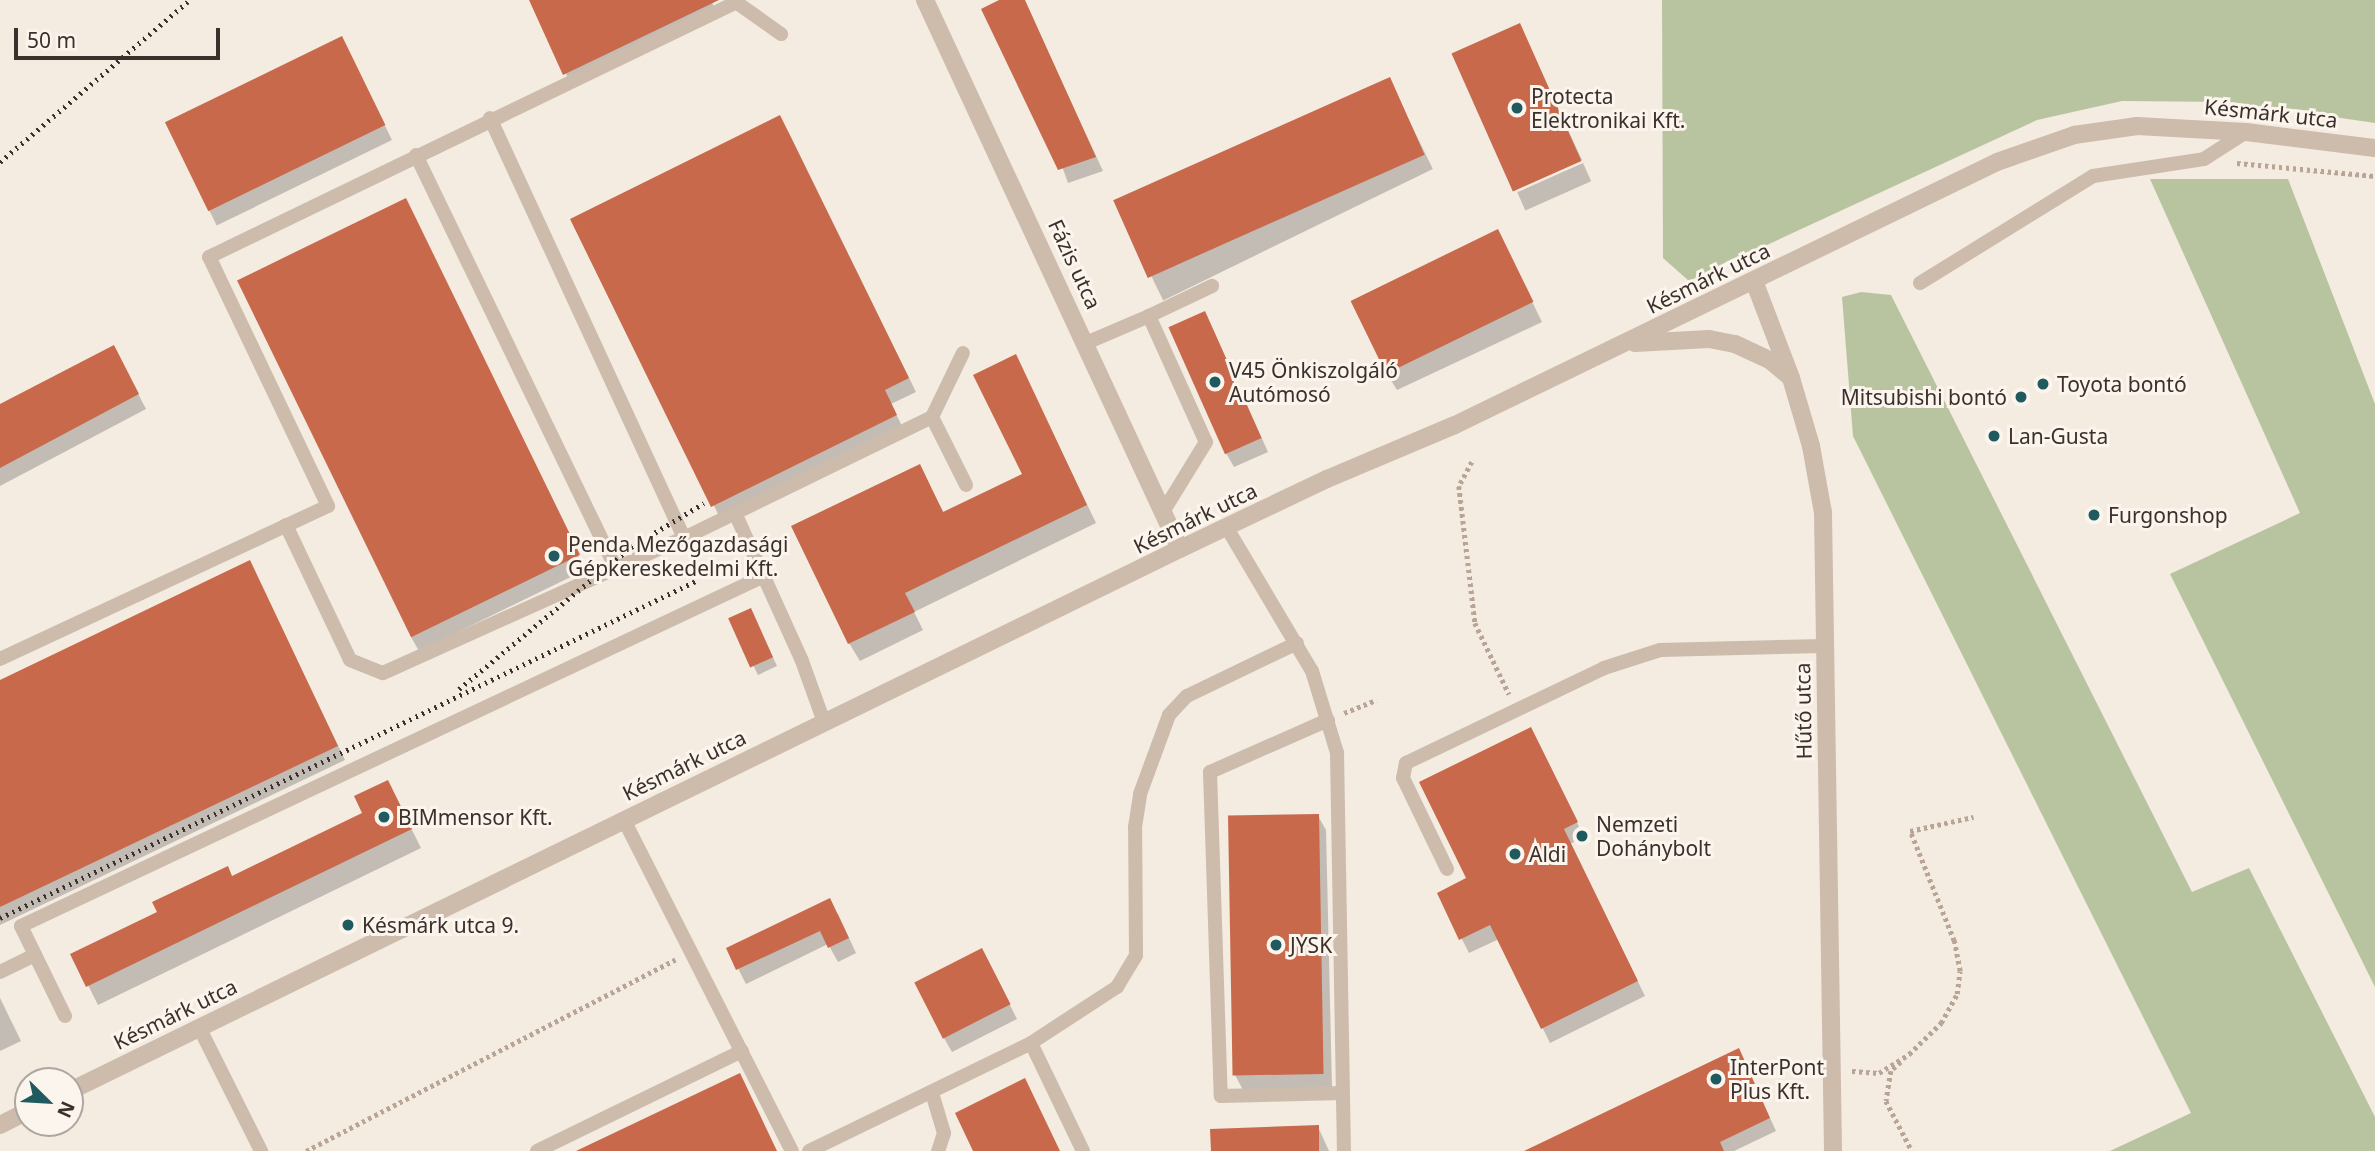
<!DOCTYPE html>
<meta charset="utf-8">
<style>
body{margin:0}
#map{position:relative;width:2375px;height:1151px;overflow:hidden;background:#f4ebe1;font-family:"Noto Sans",sans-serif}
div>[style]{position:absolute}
.green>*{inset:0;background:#b8c4a0}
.shadow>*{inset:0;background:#0003;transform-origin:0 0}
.building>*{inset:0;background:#c8694b;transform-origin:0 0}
.path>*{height:4.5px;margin-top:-2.25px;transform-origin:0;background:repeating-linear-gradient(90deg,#b9a596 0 3.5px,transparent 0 7px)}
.service>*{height:14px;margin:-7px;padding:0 7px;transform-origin:7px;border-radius:7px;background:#cdbbac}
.minor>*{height:18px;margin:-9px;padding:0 9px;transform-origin:9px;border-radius:9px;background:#cdbbac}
.tertiary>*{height:18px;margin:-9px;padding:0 9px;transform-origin:9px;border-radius:9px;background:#cdbbac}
.rail>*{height:5px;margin-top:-2.5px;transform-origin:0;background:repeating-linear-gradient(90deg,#3b302b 0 2px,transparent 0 7px)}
.dots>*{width:19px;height:19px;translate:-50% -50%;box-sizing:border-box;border:4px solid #fbf5ee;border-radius:50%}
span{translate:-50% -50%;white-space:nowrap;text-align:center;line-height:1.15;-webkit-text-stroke:6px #fbf5ee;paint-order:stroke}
.poi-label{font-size:21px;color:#3b302b}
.left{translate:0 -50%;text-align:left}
.right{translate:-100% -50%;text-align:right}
.street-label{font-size:21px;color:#3b302b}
.north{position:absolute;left:14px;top:1067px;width:70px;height:70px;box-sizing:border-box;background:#fbf5ee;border:2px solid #aea6a0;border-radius:50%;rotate:114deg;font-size:19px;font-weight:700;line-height:28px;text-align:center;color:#3b302b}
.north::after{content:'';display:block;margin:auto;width:24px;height:32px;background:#1f5a5e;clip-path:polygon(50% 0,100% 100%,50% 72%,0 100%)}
.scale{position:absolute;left:14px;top:28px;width:206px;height:32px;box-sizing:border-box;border:4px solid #3b302b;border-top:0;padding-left:9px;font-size:21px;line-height:24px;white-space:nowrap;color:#3b302b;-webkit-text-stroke:5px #fbf5ee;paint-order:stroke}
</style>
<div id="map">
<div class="green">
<i style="clip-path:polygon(1662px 0,2375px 0,2375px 123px,2231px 102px,2122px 101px,2037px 120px,1689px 281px,1663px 258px)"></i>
<i style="clip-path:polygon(2150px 179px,2288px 179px,2375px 404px,2375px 987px,2170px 574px,2300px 513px)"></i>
<i style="clip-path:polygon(1861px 292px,1891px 295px,2192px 892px,2249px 868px,2375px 1117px,2375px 1151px,2110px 1151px,2191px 1113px,1853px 436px,1842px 297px)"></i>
</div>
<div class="shadow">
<i style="clip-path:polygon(530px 0,711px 0,719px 18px,573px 88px)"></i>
<i style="clip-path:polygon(1003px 0,1024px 0,1103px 171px,1068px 183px)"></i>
<i style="clip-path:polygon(1519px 25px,1582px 160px,1515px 190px)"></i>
<i style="left:349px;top:52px;width:98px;height:195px;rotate:64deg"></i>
<i style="left:1389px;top:79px;width:100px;height:300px;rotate:64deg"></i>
<i style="clip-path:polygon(788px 131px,916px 392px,891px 404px,904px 430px,721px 520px,573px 219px)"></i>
<i style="left:1583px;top:163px;width:20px;height:72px;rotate:66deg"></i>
<i style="clip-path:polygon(414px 215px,585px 570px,419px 651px,411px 637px)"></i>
<i style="clip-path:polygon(1498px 232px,1542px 322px,1397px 390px,1386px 372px)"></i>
<i style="clip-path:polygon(1212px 327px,1268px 452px,1234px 467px,1226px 453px)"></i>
<i style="clip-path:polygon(121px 361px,146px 409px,0 486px,0 407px)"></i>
<i style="clip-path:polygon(1025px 375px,1096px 523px,914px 612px,923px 630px,860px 661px,849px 643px,919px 466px,944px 513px,1024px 475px)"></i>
<i style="clip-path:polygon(257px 577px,345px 760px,0 925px,0 682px)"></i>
<i style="clip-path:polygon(731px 620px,756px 620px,777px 666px,758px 675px)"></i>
<i style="clip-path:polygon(1538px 743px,1584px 837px,1570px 844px,1645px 996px,1550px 1043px,1499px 939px,1469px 953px,1439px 894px,1469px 879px)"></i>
<i style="clip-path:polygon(388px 782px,421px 848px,98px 1005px,73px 955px,364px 813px)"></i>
<i style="clip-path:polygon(1318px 816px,1326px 830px,1332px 1087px,1243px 1090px,1235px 1075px)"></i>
<i style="clip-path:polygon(838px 914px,856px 953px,838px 962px,828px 944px,746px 984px,728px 949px)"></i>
<i style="clip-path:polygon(989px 964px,1017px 1019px,952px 1052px,944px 1038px)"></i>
<i style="clip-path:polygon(0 998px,21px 1041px,0 1051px)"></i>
<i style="clip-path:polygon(1739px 1051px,1776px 1131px,1734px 1151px,1528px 1151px)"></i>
<i style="clip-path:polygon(1318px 1127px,1329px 1151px,1212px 1151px)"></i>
</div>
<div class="building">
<i style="clip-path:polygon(529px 0,719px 0,563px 75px)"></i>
<i style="clip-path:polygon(999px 0,1025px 0,1096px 157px,1058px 170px,981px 9px)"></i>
<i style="left:1520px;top:23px;width:151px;height:75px;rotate:66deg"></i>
<i style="left:342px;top:36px;width:99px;height:197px;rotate:64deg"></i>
<i style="left:1390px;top:77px;width:85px;height:303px;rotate:66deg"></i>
<i style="clip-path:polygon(780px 115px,909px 378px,885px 390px,897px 415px,711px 507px,570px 219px)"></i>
<i style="left:406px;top:198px;width:397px;height:188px;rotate:64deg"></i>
<i style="left:1498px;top:229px;width:81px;height:164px;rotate:64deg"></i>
<i style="left:1205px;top:311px;width:139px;height:40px;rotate:66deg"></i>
<i style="clip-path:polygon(114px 345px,139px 394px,0 468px,0 404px)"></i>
<i style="clip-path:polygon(1016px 354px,1087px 505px,905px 593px,915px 612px,848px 644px,791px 526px,920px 464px,943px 512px,1022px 474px,973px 375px)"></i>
<i style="clip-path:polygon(250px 560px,338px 746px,0 907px,0 680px)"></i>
<i style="left:751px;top:608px;width:54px;height:25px;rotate:66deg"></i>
<i style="clip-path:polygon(1531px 727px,1578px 822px,1564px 829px,1638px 981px,1541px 1029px,1490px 925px,1459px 940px,1437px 893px,1466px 878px,1419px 782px)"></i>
<i style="clip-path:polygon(388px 780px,412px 829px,86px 987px,70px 954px,157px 912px,152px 902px,228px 866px,232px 876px,362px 813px,354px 796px)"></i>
<i style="left:1319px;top:814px;width:260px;height:91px;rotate:89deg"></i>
<i style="clip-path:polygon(830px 898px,849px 938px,828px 948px,820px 931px,736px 970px,726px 948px)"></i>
<i style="left:982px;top:948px;width:63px;height:76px;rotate:63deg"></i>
<i style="clip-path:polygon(1739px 1048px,1770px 1118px,1720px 1142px,1724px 1151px,1524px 1151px)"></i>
<i style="clip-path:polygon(740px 1073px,777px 1151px,576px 1151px)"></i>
<i style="clip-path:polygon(1025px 1078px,1060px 1151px,973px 1151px,955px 1113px)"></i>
<i style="clip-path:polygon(1319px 1125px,1319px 1151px,1211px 1151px,1210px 1129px)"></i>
</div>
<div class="path">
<i style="left:2237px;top:163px;width:139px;rotate:5.4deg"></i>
<i style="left:1472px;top:462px;width:27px;rotate:118deg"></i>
<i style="left:1459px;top:486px;width:138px;rotate:83.3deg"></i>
<i style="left:1475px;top:623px;width:79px;rotate:64.4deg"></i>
<i style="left:1344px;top:713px;width:35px;rotate:-22deg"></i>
<i style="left:1901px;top:1062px;width:13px;rotate:138deg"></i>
<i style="left:1891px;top:1071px;width:30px;rotate:99deg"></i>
<i style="left:1886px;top:1101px;width:56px;rotate:62.5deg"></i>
<i style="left:1852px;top:1071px;width:27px;rotate:4deg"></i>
<i style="left:1879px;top:1073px;width:36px;rotate:-32deg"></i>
<i style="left:1909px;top:1054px;width:45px;rotate:-44.1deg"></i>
<i style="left:1941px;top:1023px;width:33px;rotate:-61deg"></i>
<i style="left:1957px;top:994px;width:23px;rotate:-83deg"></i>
<i style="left:1960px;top:971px;width:31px;rotate:-101deg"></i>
<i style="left:1954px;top:941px;width:118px;rotate:-111.8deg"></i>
<i style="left:1910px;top:831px;width:65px;rotate:-12.5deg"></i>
<i style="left:306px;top:1151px;width:416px;rotate:-27.4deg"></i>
</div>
<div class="service">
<i style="left:733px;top:0;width:59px;rotate:35.3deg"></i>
<i style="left:490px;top:118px;width:463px;rotate:65.2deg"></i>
<i style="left:416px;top:155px;width:460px;rotate:64.2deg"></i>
<i style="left:1920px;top:283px;width:203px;rotate:-31.7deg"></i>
<i style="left:2093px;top:176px;width:112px;rotate:-8.7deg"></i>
<i style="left:2204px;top:159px;width:50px;rotate:-32.7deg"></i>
<i style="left:1149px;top:316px;width:70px;rotate:-25.5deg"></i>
<i style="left:1086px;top:343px;width:69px;rotate:-23.2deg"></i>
<i style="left:1149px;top:316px;width:138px;rotate:65.7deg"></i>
<i style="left:1206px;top:442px;width:82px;rotate:121.6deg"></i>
<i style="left:932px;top:417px;width:76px;rotate:63.4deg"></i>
<i style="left:735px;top:513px;width:162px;rotate:65.6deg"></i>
<i style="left:802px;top:661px;width:65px;rotate:70.2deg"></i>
<i style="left:286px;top:525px;width:149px;rotate:64.6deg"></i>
<i style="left:350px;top:660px;width:35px;rotate:22deg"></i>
<i style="left:383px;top:673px;width:330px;rotate:-24.2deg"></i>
<i style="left:684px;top:538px;width:276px;rotate:-26deg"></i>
<i style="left:932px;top:417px;width:71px;rotate:-64.2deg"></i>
<i style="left:1227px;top:528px;width:166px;rotate:59.3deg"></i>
<i style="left:1312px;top:671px;width:86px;rotate:73deg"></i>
<i style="left:1337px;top:753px;width:398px;rotate:89deg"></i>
<i style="left:0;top:659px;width:362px;rotate:-25deg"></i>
<i style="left:328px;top:506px;width:276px;rotate:-115.5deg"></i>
<i style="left:209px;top:257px;width:584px;rotate:-25.78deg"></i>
<i style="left:1328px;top:720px;width:129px;rotate:156.2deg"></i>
<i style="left:1210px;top:772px;width:324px;rotate:88.1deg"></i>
<i style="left:1221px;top:1096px;width:121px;rotate:-1.4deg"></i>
<i style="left:624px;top:820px;width:371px;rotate:63.1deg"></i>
<i style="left:1447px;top:869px;width:101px;rotate:-115.8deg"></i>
<i style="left:1403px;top:778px;width:15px;rotate:-79deg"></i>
<i style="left:1406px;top:763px;width:220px;rotate:-25.6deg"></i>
<i style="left:1604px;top:668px;width:59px;rotate:-17.8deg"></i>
<i style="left:1660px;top:650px;width:165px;rotate:-1.4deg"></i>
<i style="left:0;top:972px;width:39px;rotate:-26deg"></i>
<i style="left:65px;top:1016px;width:100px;rotate:-116.1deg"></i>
<i style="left:21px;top:926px;width:821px;rotate:-25.22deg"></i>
<i style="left:199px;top:1027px;width:139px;rotate:63.4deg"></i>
<i style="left:1031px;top:1043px;width:120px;rotate:64.3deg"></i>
<i style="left:932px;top:1093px;width:42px;rotate:73.3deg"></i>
<i style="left:944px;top:1133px;width:19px;rotate:108deg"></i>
<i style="left:537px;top:1151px;width:228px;rotate:-26deg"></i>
<i style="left:809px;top:1151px;width:247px;rotate:-25.9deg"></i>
<i style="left:1031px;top:1043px;width:103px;rotate:-33.1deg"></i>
<i style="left:1117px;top:987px;width:37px;rotate:-59deg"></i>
<i style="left:1136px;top:955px;width:128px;rotate:-90.4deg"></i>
<i style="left:1135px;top:827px;width:33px;rotate:-81deg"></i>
<i style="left:1140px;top:794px;width:84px;rotate:-69.8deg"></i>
<i style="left:1169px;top:715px;width:26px;rotate:-47deg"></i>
<i style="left:1187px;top:696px;width:122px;rotate:-25.7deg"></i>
</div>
<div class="minor">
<i style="left:925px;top:0;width:605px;rotate:65.09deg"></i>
<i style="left:1754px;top:281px;width:104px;rotate:69.1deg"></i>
<i style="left:1791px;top:378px;width:71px;rotate:73.6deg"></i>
<i style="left:1811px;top:446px;width:68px;rotate:79.8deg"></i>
<i style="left:1823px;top:513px;width:638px;rotate:89.1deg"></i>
</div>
<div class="tertiary">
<i style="left:1635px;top:343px;width:74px;rotate:-3.1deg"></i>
<i style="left:1709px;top:339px;width:26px;rotate:11deg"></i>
<i style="left:1735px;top:344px;width:40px;rotate:25deg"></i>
<i style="left:1771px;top:361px;width:26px;rotate:40deg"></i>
<i style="left:70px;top:1091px;width:1235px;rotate:-26.03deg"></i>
<i style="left:1180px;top:549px;width:163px;rotate:-25.5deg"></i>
<i style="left:1327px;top:479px;width:139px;rotate:-22.9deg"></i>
<i style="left:1455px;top:425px;width:602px;rotate:-25.88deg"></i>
<i style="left:1997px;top:162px;width:82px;rotate:-19.3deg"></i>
<i style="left:2074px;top:135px;width:64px;rotate:-8.1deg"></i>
<i style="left:2137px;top:126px;width:109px;rotate:3.2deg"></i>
<i style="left:2246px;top:132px;width:130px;rotate:7.1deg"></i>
<i style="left:0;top:1125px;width:31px;rotate:-27deg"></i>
</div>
<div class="rail">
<i style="left:0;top:162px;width:250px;rotate:-40.5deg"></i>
<i style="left:459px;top:689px;width:223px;rotate:-39.5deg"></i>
<i style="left:631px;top:547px;width:85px;rotate:-31.1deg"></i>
<i style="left:0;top:918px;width:776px;rotate:-25.84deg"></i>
</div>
<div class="dots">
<i style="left:1517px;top:108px;background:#1f5a5e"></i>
<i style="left:1215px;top:382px;background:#1f5a5e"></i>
<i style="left:2043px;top:384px;background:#1f5a5e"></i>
<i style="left:2021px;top:397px;background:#1f5a5e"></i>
<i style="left:1994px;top:436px;background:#1f5a5e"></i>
<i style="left:2094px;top:515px;background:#1f5a5e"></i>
<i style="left:554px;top:556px;background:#1f5a5e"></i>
<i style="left:384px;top:817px;background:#1f5a5e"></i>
<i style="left:1582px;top:836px;background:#1f5a5e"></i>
<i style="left:1515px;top:854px;background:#1f5a5e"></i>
<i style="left:348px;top:925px;background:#1f5a5e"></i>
<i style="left:1276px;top:945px;background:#1f5a5e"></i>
<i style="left:1716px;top:1079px;background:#1f5a5e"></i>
</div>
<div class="poi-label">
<span class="left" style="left:1531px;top:108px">Protecta<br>Elektronikai Kft.</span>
<span class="left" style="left:1229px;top:382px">V45 Önkiszolgáló<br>Autómosó</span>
<span class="left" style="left:2057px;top:384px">Toyota bontó</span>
<span class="right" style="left:2007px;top:397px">Mitsubishi bontó</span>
<span class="left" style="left:2008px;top:436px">Lan-Gusta</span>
<span class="left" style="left:2108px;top:515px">Furgonshop</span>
<span class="left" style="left:568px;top:556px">Penda Mezőgazdasági<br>Gépkereskedelmi Kft.</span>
<span class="left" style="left:398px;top:817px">BIMmensor Kft.</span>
<span class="left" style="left:1596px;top:836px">Nemzeti<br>Dohánybolt</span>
<span class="left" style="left:1529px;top:854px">Aldi</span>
<span class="left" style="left:362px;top:925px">Késmárk utca 9.</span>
<span class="left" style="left:1290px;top:945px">JYSK</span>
<span class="left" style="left:1730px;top:1079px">InterPont<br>Plus Kft.</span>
</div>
<div class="street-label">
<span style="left:2271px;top:113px;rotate:6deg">Késmárk utca</span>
<span style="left:1075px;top:264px;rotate:65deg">Fázis utca</span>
<span style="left:1708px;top:278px;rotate:-26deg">Késmárk utca</span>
<span style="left:1195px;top:518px;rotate:-26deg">Késmárk utca</span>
<span style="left:1803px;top:711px;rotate:-91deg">Hűtő utca</span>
<span style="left:684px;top:765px;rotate:-26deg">Késmárk utca</span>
<span style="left:175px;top:1014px;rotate:-26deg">Késmárk utca</span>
</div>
<div class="north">N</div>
<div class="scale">50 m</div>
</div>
